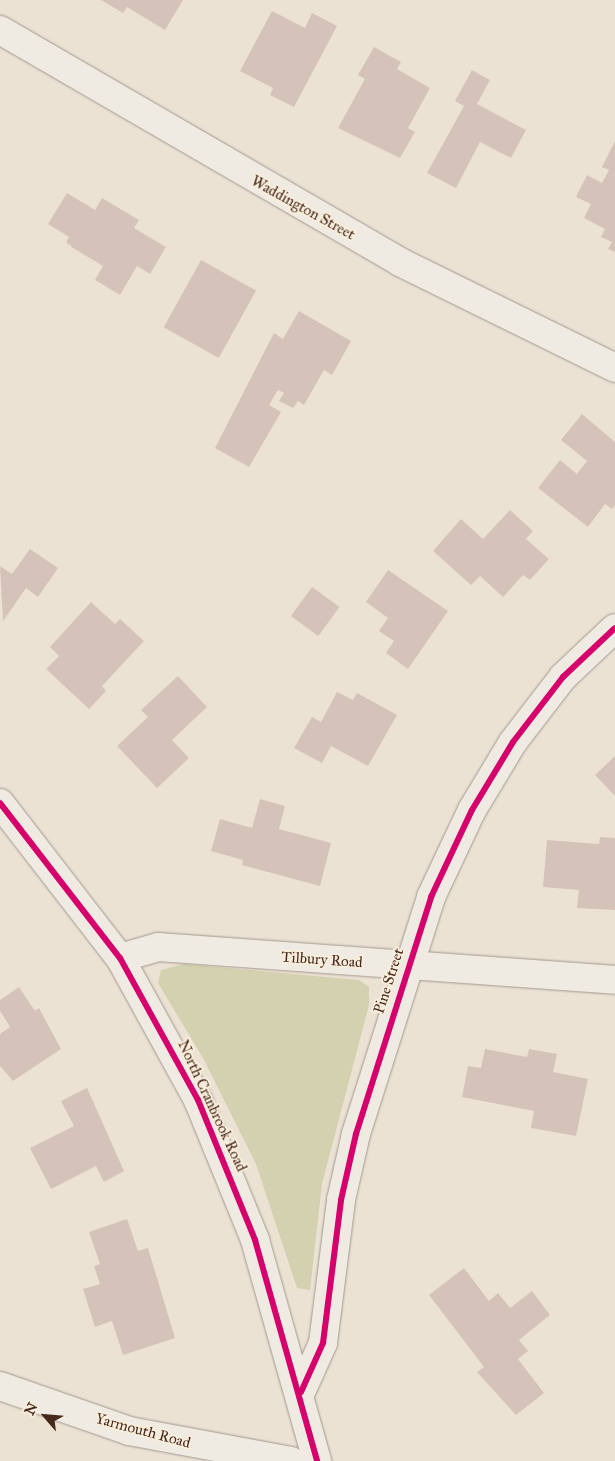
<!DOCTYPE html>
<style>
body{margin:0}
#map{position:relative;width:615px;height:1461px;overflow:hidden;background:#ece2d4;font-family:"IM FELL Great Primer",serif}
div>[style]{position:absolute}
.green>*{inset:0;background:#d4d1b0}
.building>*{inset:0;background:#d5c3ba;transform-origin:0 0}
.roads{filter:drop-shadow(0 0 1px #a2988e) drop-shadow(0 0 1px #a2988e)}
.street>*{height:28px;margin:-14px;padding:0 14px;transform-origin:14px;border-radius:14px;background:#efeae2}
.secondary>*{height:28px;margin:-14px;padding:0 14px;transform-origin:14px;border-radius:14px;background:#efeae2}
.cycleway>*{height:6px;margin:-3px;padding:0 3px;transform-origin:3px;border-radius:3px;background:#d6006c}
span{translate:-50% -50%;white-space:nowrap;text-align:center;line-height:1.15;-webkit-text-stroke:4px #f9eedc;paint-order:stroke}
.street-label{font-size:15px;color:#47281c}
.north{position:absolute;left:20px;top:1391px;width:50px;height:50px;-webkit-text-stroke:4px #f9eedc;paint-order:stroke;rotate:297deg;font-size:14px;font-weight:700;line-height:20px;text-align:center;color:#47281c}
.north::after{content:'';display:block;margin:auto;width:18px;height:22px;background:#47281c;clip-path:polygon(50% 0,100% 100%,50% 72%,0 100%)}
</style>
<div id="map">
<div class="green">
<i style="clip-path:polygon(184px 964px,359px 980px,369px 987px,369px 1005px,322px 1184px,310px 1290px,297px 1288px,256px 1164px,203px 1058px,158px 983px,161px 970px)"></i>
</div>
<div class="building">
<i style="clip-path:polygon(101px 0,183px 0,165px 30px,127px 7px,123px 13px)"></i>
<i style="clip-path:polygon(272px 11px,305px 28px,312px 13px,337px 26px,294px 107px,270px 95px,273px 88px,240px 71px)"></i>
<i style="clip-path:polygon(374px 47px,401px 62px,397px 69px,430px 88px,408px 128px,415px 132px,400px 158px,338px 128px,365px 79px,358px 75px)"></i>
<i style="clip-path:polygon(472px 70px,490px 80px,477px 104px,526px 130px,511px 158px,480px 142px,456px 188px,427px 173px,464px 106px,455px 101px)"></i>
<i style="clip-path:polygon(615px 141px,615px 252px,608px 249px,612px 242px,601px 237px,605px 229px,584px 218px,591px 204px,576px 197px,587px 175px,602px 183px,609px 170px,602px 167px)"></i>
<i style="clip-path:polygon(67px 193px,95px 210px,102px 198px,139px 220px,134px 228px,166px 247px,150px 274px,137px 266px,120px 295px,95px 280px,103px 266px,73px 248px,66px 242px,69px 237px,48px 224px)"></i>
<i style="left:201px;top:260px;width:63px;height:77px;rotate:29deg"></i>
<i style="clip-path:polygon(299px 311px,351px 341px,332px 375px,324px 370px,304px 405px,298px 401px,293px 408px,279px 401px,284px 393px,278px 390px,269px 405px,281px 412px,249px 467px,215px 448px,274px 333px,283px 339px)"></i>
<i style="clip-path:polygon(582px 414px,615px 442px,615px 505px,612px 509px,605px 504px,588px 527px,538px 488px,560px 460px,577px 474px,587px 461px,561px 440px)"></i>
<i style="clip-path:polygon(510px 510px,533px 531px,526px 539px,549px 559px,530px 580px,523px 575px,503px 597px,480px 576px,471px 585px,433px 551px,461px 519px,483px 539px)"></i>
<i style="clip-path:polygon(30px 549px,58px 568px,38px 597px,26px 588px,3px 621px,0 566px,12px 574px)"></i>
<i style="clip-path:polygon(388px 570px,448px 611px,408px 669px,386px 653px,394px 641px,379px 631px,388px 618px,366px 602px)"></i>
<i style="left:312px;top:587px;width:34px;height:36px;rotate:36deg"></i>
<i style="clip-path:polygon(91px 602px,115px 624px,120px 619px,144px 641px,102px 686px,106px 691px,89px 709px,46px 669px,59px 656px,50px 647px)"></i>
<i style="clip-path:polygon(178px 676px,207px 707px,172px 740px,189px 758px,157px 788px,117px 746px,148px 717px,141px 710px)"></i>
<i style="clip-path:polygon(337px 692px,353px 700px,357px 693px,397px 715px,368px 766px,331px 746px,322px 763px,294px 748px,312px 717px,321px 722px)"></i>
<i style="clip-path:polygon(615px 756px,615px 796px,595px 775px)"></i>
<i style="clip-path:polygon(260px 799px,285px 806px,279px 829px,331px 843px,320px 886px,242px 865px,243px 860px,211px 851px,220px 819px,252px 828px)"></i>
<i style="clip-path:polygon(600px 837px,615px 838px,615px 910px,577px 908px,579px 890px,543px 887px,547px 840px,599px 844px)"></i>
<i style="clip-path:polygon(19px 987px,35px 1011px,39px 1008px,61px 1049px,13px 1081px,0 1066px,0 1034px,10px 1027px,0 1011px,0 1000px)"></i>
<i style="clip-path:polygon(485px 1049px,527px 1057px,529px 1049px,557px 1054px,553px 1072px,588px 1079px,576px 1136px,531px 1128px,534px 1111px,462px 1097px,468px 1066px,481px 1068px)"></i>
<i style="clip-path:polygon(87px 1088px,124px 1171px,104px 1182px,96px 1166px,51px 1189px,30px 1148px,74px 1126px,61px 1101px)"></i>
<i style="clip-path:polygon(127px 1219px,138px 1251px,148px 1248px,175px 1338px,123px 1355px,112px 1321px,95px 1327px,83px 1289px,100px 1284px,94px 1266px,100px 1264px,89px 1232px)"></i>
<i style="clip-path:polygon(464px 1268px,489px 1301px,498px 1293px,510px 1308px,532px 1291px,550px 1315px,519px 1340px,528px 1351px,518px 1359px,544px 1393px,516px 1415px,477px 1372px,484px 1367px,429px 1295px)"></i>
</div>
<div class="roads">
<div class="street">
<i style="left:0;top:30px;width:462px;rotate:30.1deg"></i>
<i style="left:400px;top:262px;width:240px;rotate:26.2deg"></i>
<i style="left:120px;top:958px;width:40px;rotate:-16deg"></i>
<i style="left:158px;top:947px;width:458px;rotate:4.1deg"></i>
<i style="left:0;top:1386px;width:137px;rotate:19.2deg"></i>
<i style="left:129px;top:1431px;width:165px;rotate:10.5deg"></i>
<i style="left:301px;top:1392px;width:54px;rotate:-65.8deg"></i>
<i style="left:323px;top:1343px;width:144px;rotate:-82.8deg"></i>
<i style="left:341px;top:1200px;width:68px;rotate:-77.2deg"></i>
<i style="left:356px;top:1134px;width:249px;rotate:-72.4deg"></i>
<i style="left:431px;top:897px;width:96px;rotate:-64.8deg"></i>
<i style="left:472px;top:810px;width:79px;rotate:-58.9deg"></i>
<i style="left:513px;top:742px;width:82px;rotate:-52.4deg"></i>
<i style="left:563px;top:677px;width:71px;rotate:-43.3deg"></i>
</div>
<div class="secondary">
<i style="left:0;top:803px;width:196px;rotate:52.3deg"></i>
<i style="left:120px;top:958px;width:162px;rotate:61.2deg"></i>
<i style="left:198px;top:1100px;width:151px;rotate:67.8deg"></i>
<i style="left:255px;top:1240px;width:230px;rotate:74.3deg"></i>
</div>
</div>
<div class="cycleway">
<i style="left:0;top:803px;width:196px;rotate:52.3deg"></i>
<i style="left:120px;top:958px;width:162px;rotate:61.2deg"></i>
<i style="left:198px;top:1100px;width:151px;rotate:67.8deg"></i>
<i style="left:255px;top:1240px;width:230px;rotate:74.3deg"></i>
<i style="left:301px;top:1392px;width:54px;rotate:-65.8deg"></i>
<i style="left:323px;top:1343px;width:144px;rotate:-82.8deg"></i>
<i style="left:341px;top:1200px;width:68px;rotate:-77.2deg"></i>
<i style="left:356px;top:1134px;width:249px;rotate:-72.4deg"></i>
<i style="left:431px;top:897px;width:96px;rotate:-64.8deg"></i>
<i style="left:472px;top:810px;width:79px;rotate:-58.9deg"></i>
<i style="left:513px;top:742px;width:82px;rotate:-52.4deg"></i>
<i style="left:563px;top:677px;width:71px;rotate:-43.3deg"></i>
</div>
<div class="street-label">
<span style="left:303px;top:208px;rotate:29deg">Waddington Street</span>
<span style="left:322px;top:960px;rotate:4deg">Tilbury Road</span>
<span style="left:389px;top:981px;rotate:-72deg">Pine Street</span>
<span style="left:212px;top:1106px;rotate:65deg">North Cranbrook Road</span>
<span style="left:143px;top:1431px;rotate:15deg">Yarmouth Road</span>
</div>
<div class="north">N</div>
</div>
